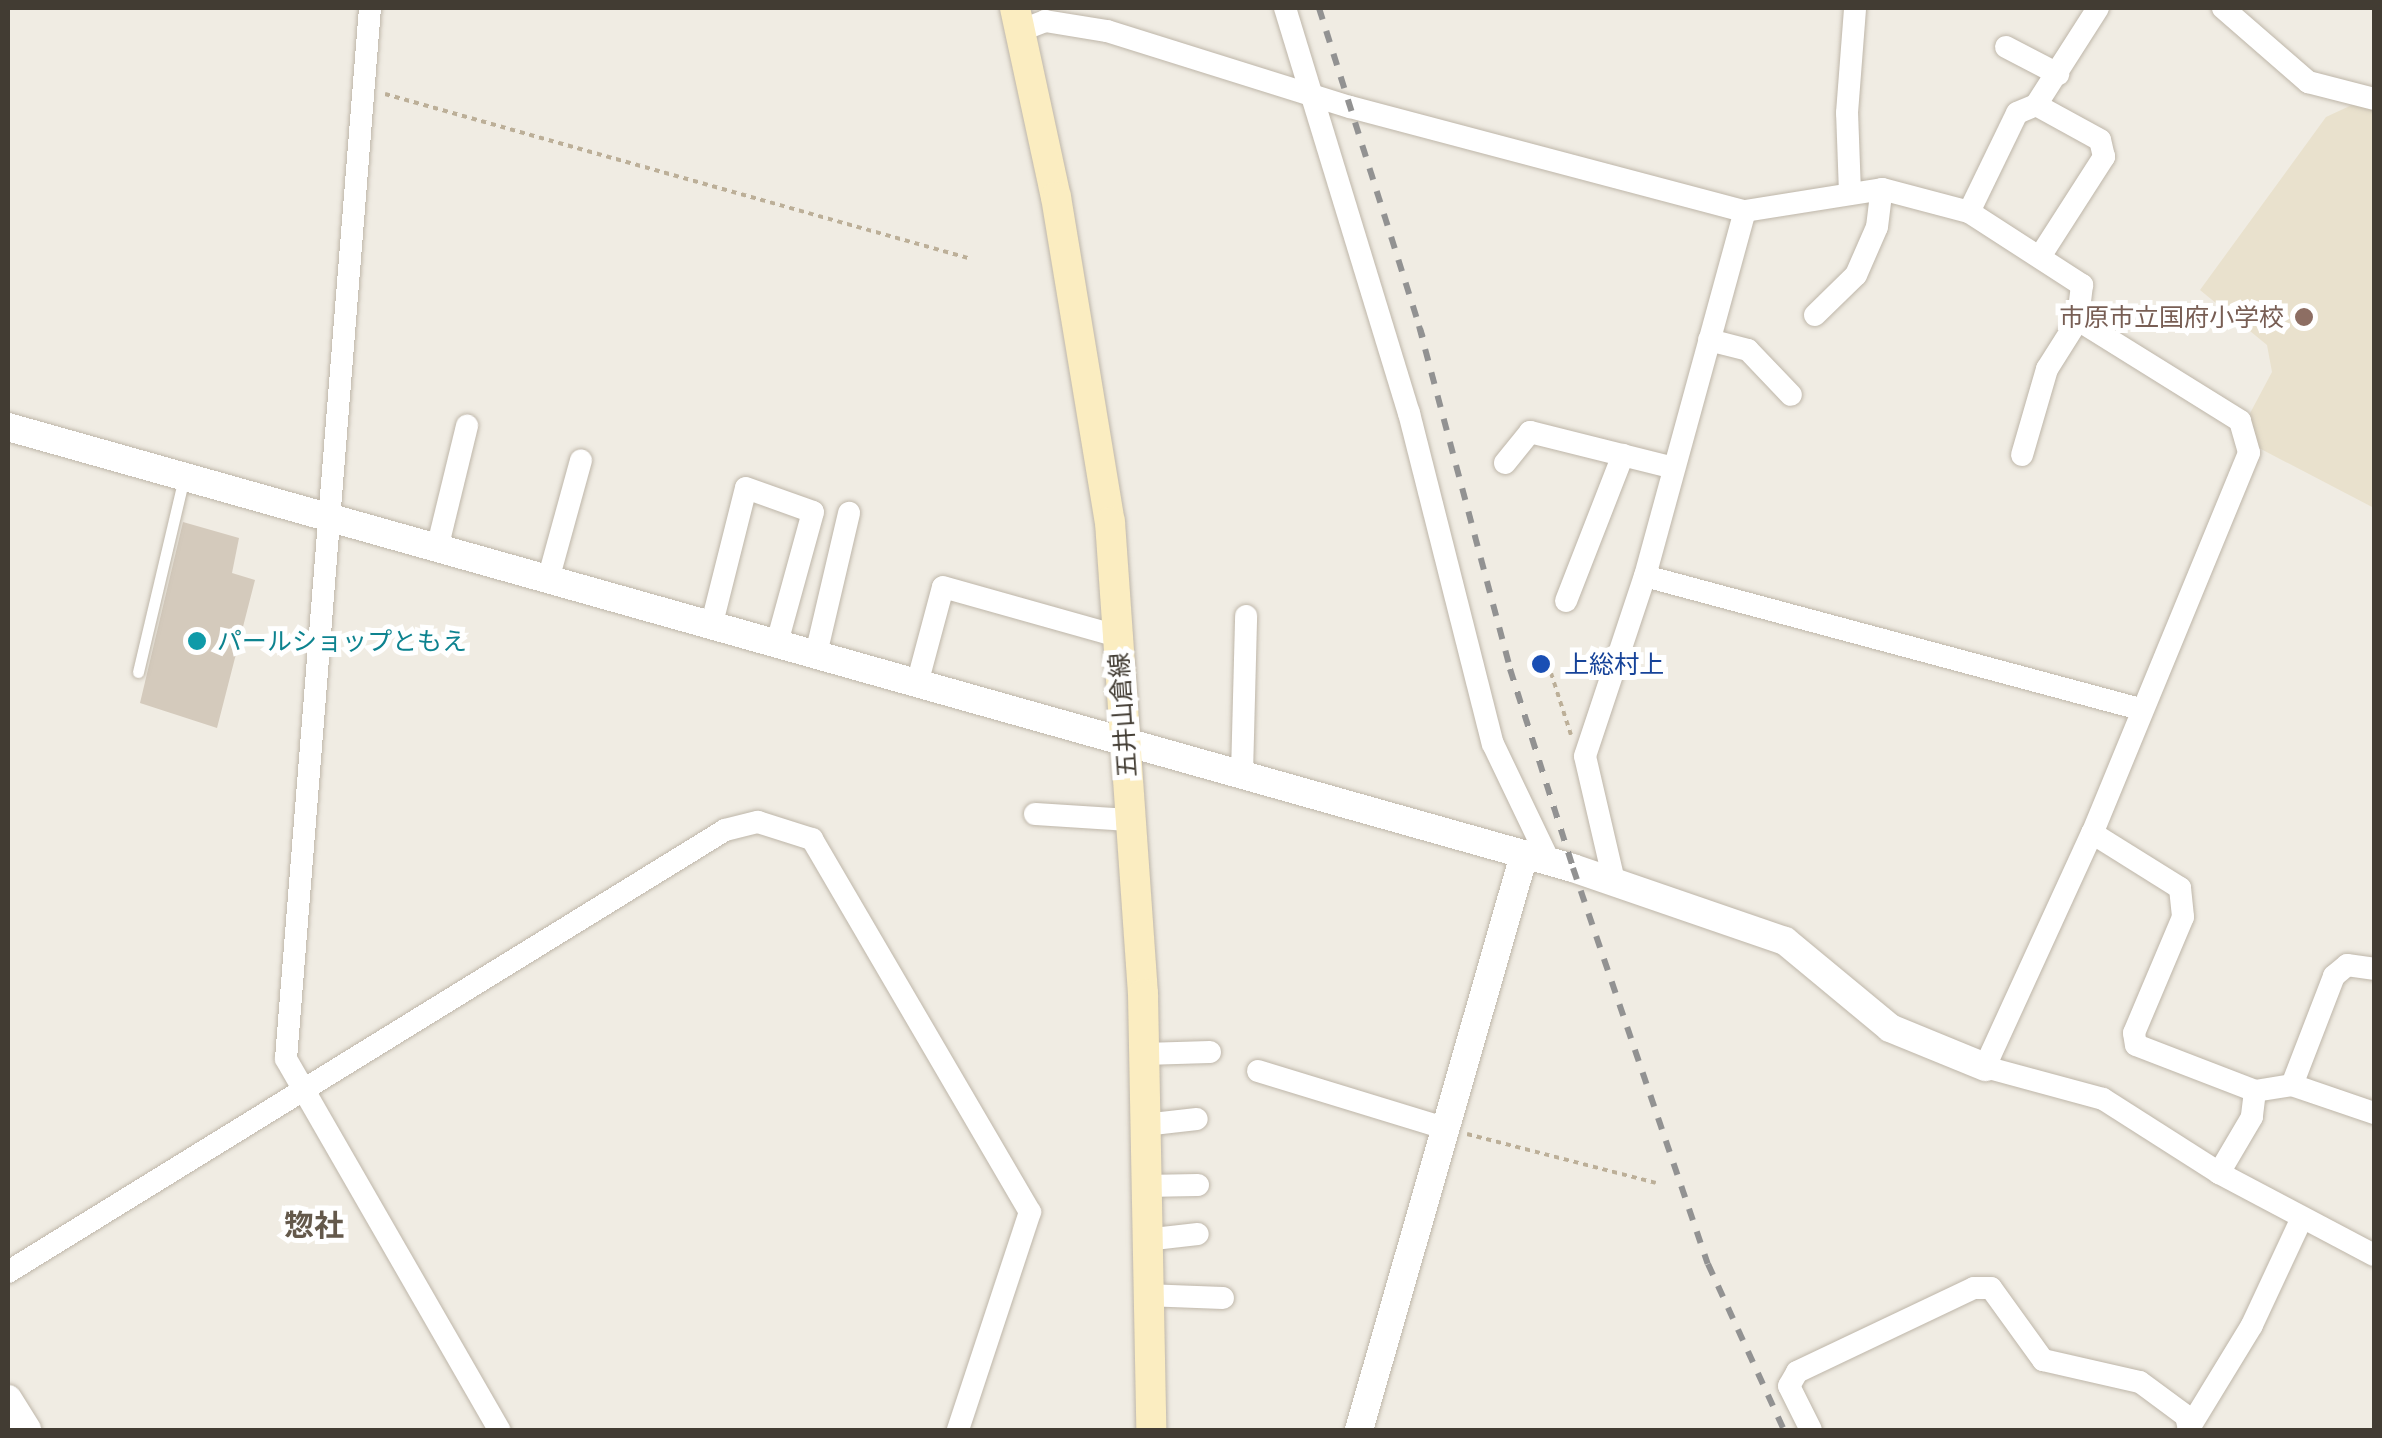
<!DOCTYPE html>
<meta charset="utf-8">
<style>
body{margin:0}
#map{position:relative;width:2382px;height:1438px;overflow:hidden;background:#f0ece3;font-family:"Titillium Web","Noto Sans JP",sans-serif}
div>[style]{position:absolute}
.education>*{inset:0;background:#e9e1cd}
.building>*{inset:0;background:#d4cabc}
.path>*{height:4px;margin-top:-2px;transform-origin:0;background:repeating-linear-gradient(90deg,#bcaf98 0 5px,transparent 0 10px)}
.roads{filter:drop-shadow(0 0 2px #beb6a9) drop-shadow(0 0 2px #beb6a9)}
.service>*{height:11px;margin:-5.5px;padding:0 5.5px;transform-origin:5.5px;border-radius:5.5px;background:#fff}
.minor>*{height:22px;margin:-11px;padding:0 11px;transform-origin:11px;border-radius:11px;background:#fff}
.tertiary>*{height:28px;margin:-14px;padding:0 14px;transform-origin:14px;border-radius:14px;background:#fff}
.secondary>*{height:30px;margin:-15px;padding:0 15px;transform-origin:15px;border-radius:15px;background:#fbedc1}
.rail>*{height:6px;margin-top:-3px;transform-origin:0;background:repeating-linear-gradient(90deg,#929292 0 12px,transparent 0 24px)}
.dots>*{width:28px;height:28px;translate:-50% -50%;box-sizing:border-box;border:5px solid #fff;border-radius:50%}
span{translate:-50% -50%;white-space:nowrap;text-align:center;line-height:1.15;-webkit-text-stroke:10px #fff;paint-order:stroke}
.education-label{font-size:25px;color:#785e54}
.right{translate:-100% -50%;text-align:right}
.culture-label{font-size:25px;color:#0d838f}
.left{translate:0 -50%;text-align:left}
.transit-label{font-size:25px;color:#164399}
.street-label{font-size:25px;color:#423c33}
.quarter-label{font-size:30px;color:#64594b;font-weight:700}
.frame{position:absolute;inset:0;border:10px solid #423c33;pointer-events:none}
</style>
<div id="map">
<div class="education">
<i style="clip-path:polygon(2354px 104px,2374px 109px,2374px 508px,2259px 448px,2248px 417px,2272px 372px,2267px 345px,2200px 290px,2326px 117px)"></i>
</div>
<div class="building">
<i style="clip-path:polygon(183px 522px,239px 538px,232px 573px,255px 580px,217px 728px,140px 703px)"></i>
</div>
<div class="path">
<i style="left:385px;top:94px;width:606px;rotate:15.71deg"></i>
<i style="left:1551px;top:673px;width:65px;rotate:72.1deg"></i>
<i style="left:1467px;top:1134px;width:195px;rotate:14.5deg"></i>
</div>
<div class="roads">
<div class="service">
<i style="left:138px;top:672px;width:200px;rotate:-76.7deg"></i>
</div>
<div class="minor">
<i style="left:370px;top:8px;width:1054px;rotate:94.57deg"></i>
<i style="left:286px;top:1059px;width:428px;rotate:60.1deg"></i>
<i style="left:1285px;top:8px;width:424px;rotate:73deg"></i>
<i style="left:1409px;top:413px;width:341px;rotate:75.8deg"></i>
<i style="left:1493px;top:744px;width:130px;rotate:64.4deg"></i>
<i style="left:2223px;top:8px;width:113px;rotate:41deg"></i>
<i style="left:2308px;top:82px;width:68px;rotate:14.4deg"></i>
<i style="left:1022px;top:30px;width:25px;rotate:-21deg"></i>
<i style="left:1045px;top:21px;width:63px;rotate:9.2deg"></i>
<i style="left:1107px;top:31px;width:255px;rotate:17.4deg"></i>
<i style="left:1350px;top:107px;width:408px;rotate:14.8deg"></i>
<i style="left:1745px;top:211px;width:139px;rotate:-9.1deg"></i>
<i style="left:1882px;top:189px;width:90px;rotate:14.8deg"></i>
<i style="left:1969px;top:212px;width:135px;rotate:32.9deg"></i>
<i style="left:2082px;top:285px;width:35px;rotate:97deg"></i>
<i style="left:2078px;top:320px;width:191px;rotate:31.9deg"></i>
<i style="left:2240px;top:421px;width:33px;rotate:74deg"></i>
<i style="left:2249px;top:453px;width:411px;rotate:112.4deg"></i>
<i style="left:2092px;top:833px;width:257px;rotate:114.6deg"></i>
<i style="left:1985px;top:1067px;width:122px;rotate:15.2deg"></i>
<i style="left:2103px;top:1099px;width:138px;rotate:32.5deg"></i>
<i style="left:2219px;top:1173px;width:175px;rotate:27.9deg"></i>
<i style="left:2006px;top:47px;width:59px;rotate:27.4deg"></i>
<i style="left:1850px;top:193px;width:80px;rotate:-92.1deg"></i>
<i style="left:1847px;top:113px;width:105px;rotate:-85.6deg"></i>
<i style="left:1969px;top:212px;width:110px;rotate:-64.1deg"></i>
<i style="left:2017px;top:113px;width:21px;rotate:-23deg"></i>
<i style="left:2041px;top:255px;width:117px;rotate:-57.3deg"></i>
<i style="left:2104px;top:157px;width:17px;rotate:-103deg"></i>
<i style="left:2100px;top:140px;width:73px;rotate:-151.3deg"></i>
<i style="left:2036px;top:105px;width:115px;rotate:-57.4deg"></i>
<i style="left:1815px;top:315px;width:57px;rotate:-44.3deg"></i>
<i style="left:1856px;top:275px;width:52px;rotate:-66.4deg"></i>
<i style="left:1877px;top:227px;width:38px;rotate:-83deg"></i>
<i style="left:1709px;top:340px;width:40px;rotate:14.4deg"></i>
<i style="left:1748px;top:350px;width:62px;rotate:46.3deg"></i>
<i style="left:2022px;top:455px;width:90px;rotate:-73.8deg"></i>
<i style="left:2047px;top:369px;width:58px;rotate:-57.7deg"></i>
<i style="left:1505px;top:463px;width:40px;rotate:-51deg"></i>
<i style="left:1530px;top:432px;width:148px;rotate:14deg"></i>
<i style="left:437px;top:549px;width:127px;rotate:-76.3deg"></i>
<i style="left:1645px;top:576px;width:513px;rotate:15.04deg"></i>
<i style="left:548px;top:580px;width:124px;rotate:-74.6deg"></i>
<i style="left:1566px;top:601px;width:157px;rotate:-68.7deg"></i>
<i style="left:711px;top:627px;width:143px;rotate:-75.9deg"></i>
<i style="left:746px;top:488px;width:71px;rotate:19.7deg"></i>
<i style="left:813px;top:512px;width:136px;rotate:105.4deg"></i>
<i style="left:816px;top:654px;width:145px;rotate:-76.8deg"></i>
<i style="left:917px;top:684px;width:100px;rotate:-75deg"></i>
<i style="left:943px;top:587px;width:181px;rotate:15.7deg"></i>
<i style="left:1242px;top:774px;width:158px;rotate:-88.5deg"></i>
<i style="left:1035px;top:814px;width:95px;rotate:3.6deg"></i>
<i style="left:2092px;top:833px;width:104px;rotate:32deg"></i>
<i style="left:2180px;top:888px;width:29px;rotate:84deg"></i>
<i style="left:2183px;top:917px;width:126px;rotate:112.9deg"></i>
<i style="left:2134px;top:1033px;width:12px;rotate:81deg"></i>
<i style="left:2136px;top:1045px;width:128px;rotate:21.1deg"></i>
<i style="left:2255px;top:1091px;width:26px;rotate:97deg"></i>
<i style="left:2252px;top:1117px;width:65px;rotate:120.5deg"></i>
<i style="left:1614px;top:881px;width:128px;rotate:-103.1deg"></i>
<i style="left:1585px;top:756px;width:190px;rotate:-71.6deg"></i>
<i style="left:1645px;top:576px;width:378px;rotate:-74.7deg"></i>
<i style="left:1144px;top:1054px;width:66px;rotate:-1.7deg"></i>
<i style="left:1258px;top:1071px;width:199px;rotate:17deg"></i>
<i style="left:2292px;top:1085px;width:117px;rotate:-68.9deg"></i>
<i style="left:2334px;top:976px;width:17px;rotate:-40deg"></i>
<i style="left:2347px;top:965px;width:27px;rotate:8deg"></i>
<i style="left:2255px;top:1091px;width:37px;rotate:-9deg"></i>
<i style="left:2292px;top:1085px;width:87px;rotate:18.9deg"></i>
<i style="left:1144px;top:1125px;width:53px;rotate:-6.5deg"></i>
<i style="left:1144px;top:1186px;width:54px;rotate:-1.1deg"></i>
<i style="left:1145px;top:1240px;width:53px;rotate:-6.5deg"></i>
<i style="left:8px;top:1272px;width:842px;rotate:-31.65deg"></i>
<i style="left:725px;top:830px;width:34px;rotate:-14deg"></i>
<i style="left:758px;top:822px;width:57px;rotate:17.5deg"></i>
<i style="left:812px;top:839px;width:432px;rotate:59.7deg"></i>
<i style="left:1030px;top:1212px;width:230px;rotate:108.3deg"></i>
<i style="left:1145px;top:1295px;width:78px;rotate:2.2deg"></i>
<i style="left:1811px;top:1430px;width:49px;rotate:-116.6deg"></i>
<i style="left:1789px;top:1386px;width:16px;rotate:-60deg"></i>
<i style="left:1797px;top:1372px;width:196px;rotate:-25.4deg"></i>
<i style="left:1974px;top:1288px;width:17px"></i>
<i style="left:1991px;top:1288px;width:89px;rotate:54.2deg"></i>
<i style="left:2043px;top:1360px;width:99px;rotate:12.8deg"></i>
<i style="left:2140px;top:1382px;width:57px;rotate:36.5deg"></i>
<i style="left:2186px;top:1416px;width:13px;rotate:77deg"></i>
<i style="left:2188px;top:1430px;width:123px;rotate:-58.6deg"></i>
<i style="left:2252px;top:1325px;width:118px;rotate:-65deg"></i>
</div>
<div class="tertiary">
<i style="left:8px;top:427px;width:1626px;rotate:15.74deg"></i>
<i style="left:1573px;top:868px;width:224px;rotate:19deg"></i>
<i style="left:1785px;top:941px;width:136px;rotate:39.6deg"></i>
<i style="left:1890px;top:1028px;width:103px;rotate:22.3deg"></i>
<i style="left:8px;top:1399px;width:36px;rotate:58deg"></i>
<i style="left:1359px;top:1430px;width:598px;rotate:-73.99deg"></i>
</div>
<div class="secondary">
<i style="left:1015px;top:8px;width:193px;rotate:77.8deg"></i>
<i style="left:1056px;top:197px;width:329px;rotate:80.6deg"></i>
<i style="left:1110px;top:522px;width:473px;rotate:86deg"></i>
<i style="left:1143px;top:994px;width:436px;rotate:88.9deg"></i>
</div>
</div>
<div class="rail">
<i style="left:1319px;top:8px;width:345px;rotate:72.5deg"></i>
<i style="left:1419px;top:326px;width:355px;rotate:75.1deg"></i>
<i style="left:1510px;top:669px;width:209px;rotate:72.4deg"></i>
<i style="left:1573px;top:868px;width:418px;rotate:71.2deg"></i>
<i style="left:1708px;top:1264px;width:183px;rotate:65.4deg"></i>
</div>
<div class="dots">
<i style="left:2304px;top:317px;background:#8d6e63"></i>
<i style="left:197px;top:641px;background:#0f9aa8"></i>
<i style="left:1541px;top:664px;background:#1a4fb4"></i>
</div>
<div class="education-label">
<span class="right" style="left:2284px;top:317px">市原市立国府小学校</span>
</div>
<div class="culture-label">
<span class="left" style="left:217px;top:641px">パールショップともえ</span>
</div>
<div class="transit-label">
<span class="left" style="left:1564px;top:664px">上総村上</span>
</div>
<div class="street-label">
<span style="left:1123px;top:715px;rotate:-94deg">五井山倉線</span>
</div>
<div class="quarter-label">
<span style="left:314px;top:1225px">惣社</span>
</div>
<div class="frame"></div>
</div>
